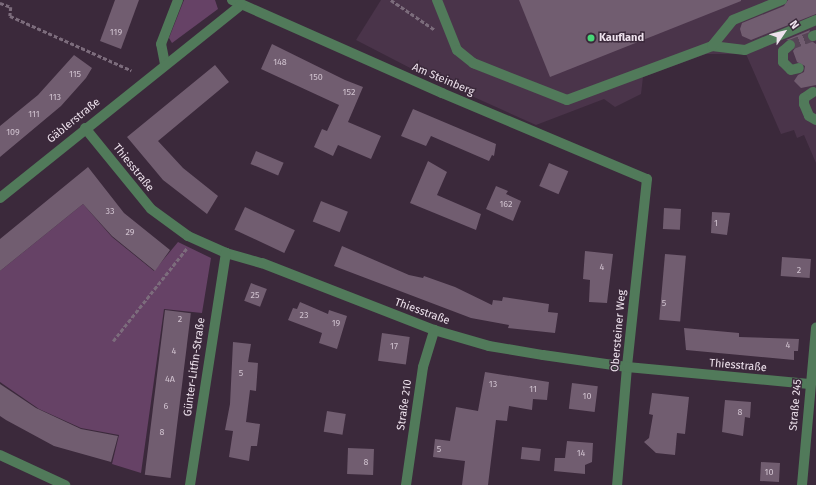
<!DOCTYPE html>
<meta charset="utf-8">
<style>
body{margin:0}
#map{position:relative;width:816px;height:485px;overflow:hidden;background:#3b293b;font-family:"Fira Sans",sans-serif}
div>[style]{position:absolute}
.built>*{inset:0;background:#4a344a}
.green>*{inset:0;background:#664266}
.building>*{inset:0;background:#715d70;transform-origin:0 0}
.minor-tunnel>*{height:10px;margin-top:-5px;transform-origin:0;background:repeating-linear-gradient(90deg,#564556 0 10px,transparent 0 15px)}
.path>*{height:2.5px;margin-top:-1.25px;transform-origin:0;background:repeating-linear-gradient(90deg,#7c6c7c 0 4px,transparent 0 6px)}
.minor>*{height:10px;margin:-5px;padding:0 5px;transform-origin:5px;border-radius:5px;background:#517a5a}
.dots>*{width:11px;height:11px;translate:-50% -50%;box-sizing:border-box;border:2px solid #3b293b;border-radius:50%}
span{translate:-50% -50%;white-space:nowrap;text-align:center;line-height:1.15;-webkit-text-stroke:3px #3b293b;paint-order:stroke}
.number-label{font-size:9px;color:#cfc1ce}
.number-label span{-webkit-text-stroke-width:0}
.poi-label{font-size:11px;color:#eee2ed;font-weight:700}
.left{translate:0 -50%;text-align:left}
.street-label{font-size:11px;color:#eee2ed}
.north{position:absolute;left:764px;top:12px;width:40px;height:40px;-webkit-text-stroke:3px #3b293b;paint-order:stroke;rotate:55deg;font-size:11px;font-weight:700;line-height:16px;text-align:center;color:#eee2ed}
.north::after{content:'';display:block;margin:auto;width:14px;height:18px;background:#eee2ed;clip-path:polygon(50% 0,100% 100%,50% 72%,0 100%)}
</style>
<div id="map">
<div class="built">
<i style="clip-path:polygon(381px 0,816px 0,816px 163px,804px 135px,797px 138px,794px 130px,781px 134px,746px 54px,706px 54px,643px 77px,641px 94px,615px 107px,604px 99px,536px 125px,416px 71px,356px 40px)"></i>
</div>
<div class="green">
<i style="clip-path:polygon(184px 0,215px 0,218px 9px,172px 43px,169px 38px)"></i>
<i style="clip-path:polygon(83px 204px,112px 237px,154px 271px,178px 242px,211px 258px,202px 313px,164px 309px,141px 473px,112px 464px,119px 435px,81px 428px,39px 409px,0 382px,0 271px)"></i>
</div>
<div class="building">
<i style="clip-path:polygon(115px 0,139px 0,121px 49px,100px 41px)"></i>
<i style="clip-path:polygon(519px 0,741px 0,741px 1px,550px 77px)"></i>
<i style="clip-path:polygon(788px 0,816px 0,816px 14px,751px 40px,742px 36px,740px 29px,742px 23px,784px 6px)"></i>
<i style="clip-path:polygon(810px 30px,807px 38px,816px 44px,816px 85px,801px 88px,794px 81px,798px 75px,804px 72px,805px 66px,797px 62px,793px 51px,796px 47px,795px 41px,786px 40px)"></i>
<i style="clip-path:polygon(272px 44px,345px 80px,363px 87px,348px 122px,381px 136px,371px 159px,338px 145px,333px 156px,314px 147px,322px 129px,327px 131px,339px 105px,261px 69px)"></i>
<i style="clip-path:polygon(74px 55px,92px 68px,86px 78px,61px 106px,0 157px,0 126px,38px 95px)"></i>
<i style="clip-path:polygon(215px 65px,229px 82px,158px 141px,183px 168px,218px 196px,207px 214px,163px 180px,127px 137px)"></i>
<i style="clip-path:polygon(413px 109px,496px 144px,494px 156px,492px 155px,489px 161px,431px 136px,426px 146px,401px 136px)"></i>
<i style="left:256px;top:151px;width:30px;height:14px;rotate:23deg"></i>
<i style="clip-path:polygon(428px 161px,447px 172px,437px 195px,481px 214px,476px 230px,410px 203px)"></i>
<i style="left:549px;top:163px;width:21px;height:25px;rotate:23deg"></i>
<i style="clip-path:polygon(88px 167px,124px 213px,170px 250px,155px 271px,112px 236px,83px 204px,0 271px,0 239px)"></i>
<i style="clip-path:polygon(496px 186px,508px 191px,506px 194px,521px 201px,513px 221px,486px 209px)"></i>
<i style="left:321px;top:201px;width:29px;height:22px;rotate:22deg"></i>
<i style="left:245px;top:207px;width:55px;height:25px;rotate:25deg"></i>
<i style="left:664px;top:208px;width:17px;height:21px;rotate:3deg"></i>
<i style="clip-path:polygon(712px 212px,730px 213px,727px 235px,711px 233px)"></i>
<i style="clip-path:polygon(342px 246px,409px 275px,423px 278px,424px 276px,455px 287px,492px 305px,493px 300px,502px 301px,503px 297px,549px 304px,548px 312px,558px 313px,555px 333px,508px 328px,509px 325px,471px 318px,334px 266px)"></i>
<i style="clip-path:polygon(585px 251px,613px 254px,607px 303px,589px 302px,590px 280px,583px 279px)"></i>
<i style="left:665px;top:254px;width:21px;height:66px;rotate:5deg"></i>
<i style="left:782px;top:257px;width:29px;height:19px;rotate:4deg"></i>
<i style="left:251px;top:283px;width:17px;height:19px;rotate:21deg"></i>
<i style="clip-path:polygon(300px 302px,328px 314px,329px 310px,347px 316px,337px 349px,319px 343px,322px 333px,288px 320px,293px 308px,297px 309px)"></i>
<i style="left:165px;top:310px;width:26px;height:166px;rotate:7deg"></i>
<i style="clip-path:polygon(684px 328px,739px 333px,739px 337px,799px 339px,798px 351px,794px 351px,794px 360px,686px 350px)"></i>
<i style="left:382px;top:333px;width:28px;height:28px;rotate:8deg"></i>
<i style="clip-path:polygon(233px 342px,251px 344px,248px 362px,258px 363px,256px 391px,250px 390px,246px 422px,260px 424px,257px 446px,251px 446px,249px 461px,229px 457px,233px 431px,225px 430px,230px 404px)"></i>
<i style="clip-path:polygon(485px 372px,549px 382px,547px 400px,533px 399px,532px 410px,509px 406px,507px 421px,496px 420px,488px 485px,462px 485px,465px 461px,433px 457px,435px 439px,450px 441px,456px 407px,478px 411px)"></i>
<i style="left:572px;top:383px;width:26px;height:26px;rotate:7deg"></i>
<i style="clip-path:polygon(0 384px,36px 408px,81px 429px,118px 436px,111px 462px,54px 446px,6px 420px,0 416px)"></i>
<i style="clip-path:polygon(652px 393px,689px 397px,685px 434px,677px 433px,675px 455px,656px 453px,644px 442px,649px 438px,653px 415px,649px 414px)"></i>
<i style="clip-path:polygon(725px 400px,751px 402px,750px 418px,745px 417px,743px 436px,722px 432px)"></i>
<i style="left:327px;top:411px;width:19px;height:21px;rotate:9deg"></i>
<i style="clip-path:polygon(567px 441px,593px 443px,592px 462px,585px 465px,585px 474px,554px 471px,555px 458px,565px 458px)"></i>
<i style="left:522px;top:447px;width:19px;height:12px;rotate:6deg"></i>
<i style="left:348px;top:448px;width:26px;height:26px;rotate:2deg"></i>
<i style="left:761px;top:462px;width:19px;height:19px;rotate:3deg"></i>
</div>
<div class="minor-tunnel">
<i style="left:790px;top:45px;width:25px;rotate:-21deg"></i>
</div>
<div class="path">
<i style="left:391px;top:0;width:53px;rotate:34.3deg"></i>
<i style="left:0;top:3px;width:12px;rotate:20deg"></i>
<i style="left:11px;top:7px;width:9px;rotate:96deg"></i>
<i style="left:10px;top:16px;width:133px;rotate:24.1deg"></i>
<i style="left:113px;top:341px;width:119px;rotate:-51.5deg"></i>
</div>
<div class="minor">
<i style="left:232px;top:0;width:230px;rotate:23.9deg"></i>
<i style="left:442px;top:93px;width:222px;rotate:22.8deg"></i>
<i style="left:647px;top:179px;width:189px;rotate:96.1deg"></i>
<i style="left:627px;top:367px;width:118px;rotate:94.8deg"></i>
<i style="left:437px;top:0;width:54px;rotate:68.2deg"></i>
<i style="left:457px;top:50px;width:21px;rotate:39deg"></i>
<i style="left:473px;top:63px;width:101px;rotate:21.5deg"></i>
<i style="left:567px;top:100px;width:155px;rotate:-20.4deg"></i>
<i style="left:712px;top:46px;width:33px;rotate:7deg"></i>
<i style="left:745px;top:50px;width:77px;rotate:-22.9deg"></i>
<i style="left:813px;top:36px;width:3px;rotate:-18deg"></i>
<i style="left:790px;top:45px;width:9px;rotate:139deg"></i>
<i style="left:783px;top:51px;width:11px;rotate:90deg"></i>
<i style="left:783px;top:62px;width:11px;rotate:45deg"></i>
<i style="left:791px;top:70px;width:8px;rotate:-14deg"></i>
<i style="left:712px;top:46px;width:33px;rotate:-51deg"></i>
<i style="left:733px;top:20px;width:53px;rotate:-22.2deg"></i>
<i style="left:165px;top:64px;width:20px;rotate:-101deg"></i>
<i style="left:161px;top:44px;width:47px;rotate:-68.9deg"></i>
<i style="left:813px;top:92px;width:11px;rotate:146deg"></i>
<i style="left:804px;top:98px;width:6px;rotate:90deg"></i>
<i style="left:804px;top:104px;width:13px;rotate:67deg"></i>
<i style="left:809px;top:116px;width:8px;rotate:30deg"></i>
<i style="left:85px;top:128px;width:104px;rotate:50.8deg"></i>
<i style="left:151px;top:209px;width:46px;rotate:36.1deg"></i>
<i style="left:188px;top:236px;width:42px;rotate:24.1deg"></i>
<i style="left:226px;top:253px;width:37px;rotate:16deg"></i>
<i style="left:262px;top:263px;width:185px;rotate:21.3deg"></i>
<i style="left:434px;top:330px;width:57px;rotate:16.2deg"></i>
<i style="left:489px;top:346px;width:55px;rotate:9.5deg"></i>
<i style="left:543px;top:355px;width:85px;rotate:8.1deg"></i>
<i style="left:627px;top:367px;width:183px;rotate:5.3deg"></i>
<i style="left:0;top:198px;width:309px;rotate:-38.7deg"></i>
<i style="left:0;top:455px;width:72px;rotate:24.8deg"></i>
<i style="left:190px;top:485px;width:235px;rotate:-81.2deg"></i>
<i style="left:406px;top:485px;width:119px;rotate:-81.8deg"></i>
<i style="left:423px;top:367px;width:39px;rotate:-73deg"></i>
<i style="left:802px;top:485px;width:158px;rotate:-84.9deg"></i>
</div>
<div class="dots">
<i style="left:591px;top:38px;background:#48d778"></i>
</div>
<div class="number-label">
<span style="left:116px;top:32px">119</span>
<span style="left:280px;top:62px">148</span>
<span style="left:75px;top:74px">115</span>
<span style="left:316px;top:77px">150</span>
<span style="left:349px;top:92px">152</span>
<span style="left:55px;top:97px">113</span>
<span style="left:34px;top:114px">111</span>
<span style="left:13px;top:132px">109</span>
<span style="left:506px;top:204px">162</span>
<span style="left:110px;top:211px">33</span>
<span style="left:716px;top:223px">1</span>
<span style="left:130px;top:232px">29</span>
<span style="left:602px;top:267px">4</span>
<span style="left:799px;top:270px">2</span>
<span style="left:255px;top:295px">25</span>
<span style="left:664px;top:303px">5</span>
<span style="left:304px;top:315px">23</span>
<span style="left:180px;top:319px">2</span>
<span style="left:336px;top:323px">19</span>
<span style="left:788px;top:345px">4</span>
<span style="left:394px;top:346px">17</span>
<span style="left:174px;top:351px">4</span>
<span style="left:241px;top:373px">5</span>
<span style="left:170px;top:379px">4A</span>
<span style="left:493px;top:384px">13</span>
<span style="left:533px;top:389px">11</span>
<span style="left:587px;top:396px">10</span>
<span style="left:166px;top:406px">6</span>
<span style="left:740px;top:412px">8</span>
<span style="left:162px;top:432px">8</span>
<span style="left:439px;top:449px">5</span>
<span style="left:581px;top:453px">14</span>
<span style="left:366px;top:462px">8</span>
<span style="left:769px;top:472px">10</span>
</div>
<div class="poi-label">
<span class="left" style="left:599px;top:38px">Kaufland</span>
</div>
<div class="street-label">
<span style="left:443px;top:80px;rotate:23deg">Am Steinberg</span>
<span style="left:74px;top:121px;rotate:-39deg">Gäblerstraße</span>
<span style="left:133px;top:168px;rotate:51deg">Thiesstraße</span>
<span style="left:422px;top:312px;rotate:20deg">Thiesstraße</span>
<span style="left:619px;top:331px;rotate:-85deg">Obersteiner Weg</span>
<span style="left:738px;top:366px;rotate:5deg">Thiesstraße</span>
<span style="left:195px;top:367px;rotate:-82deg">Günter-Litfin-Straße</span>
<span style="left:405px;top:405px;rotate:-82deg">Straße 210</span>
<span style="left:796px;top:405px;rotate:-85deg">Straße 245</span>
</div>
<div class="north">N</div>
</div>
